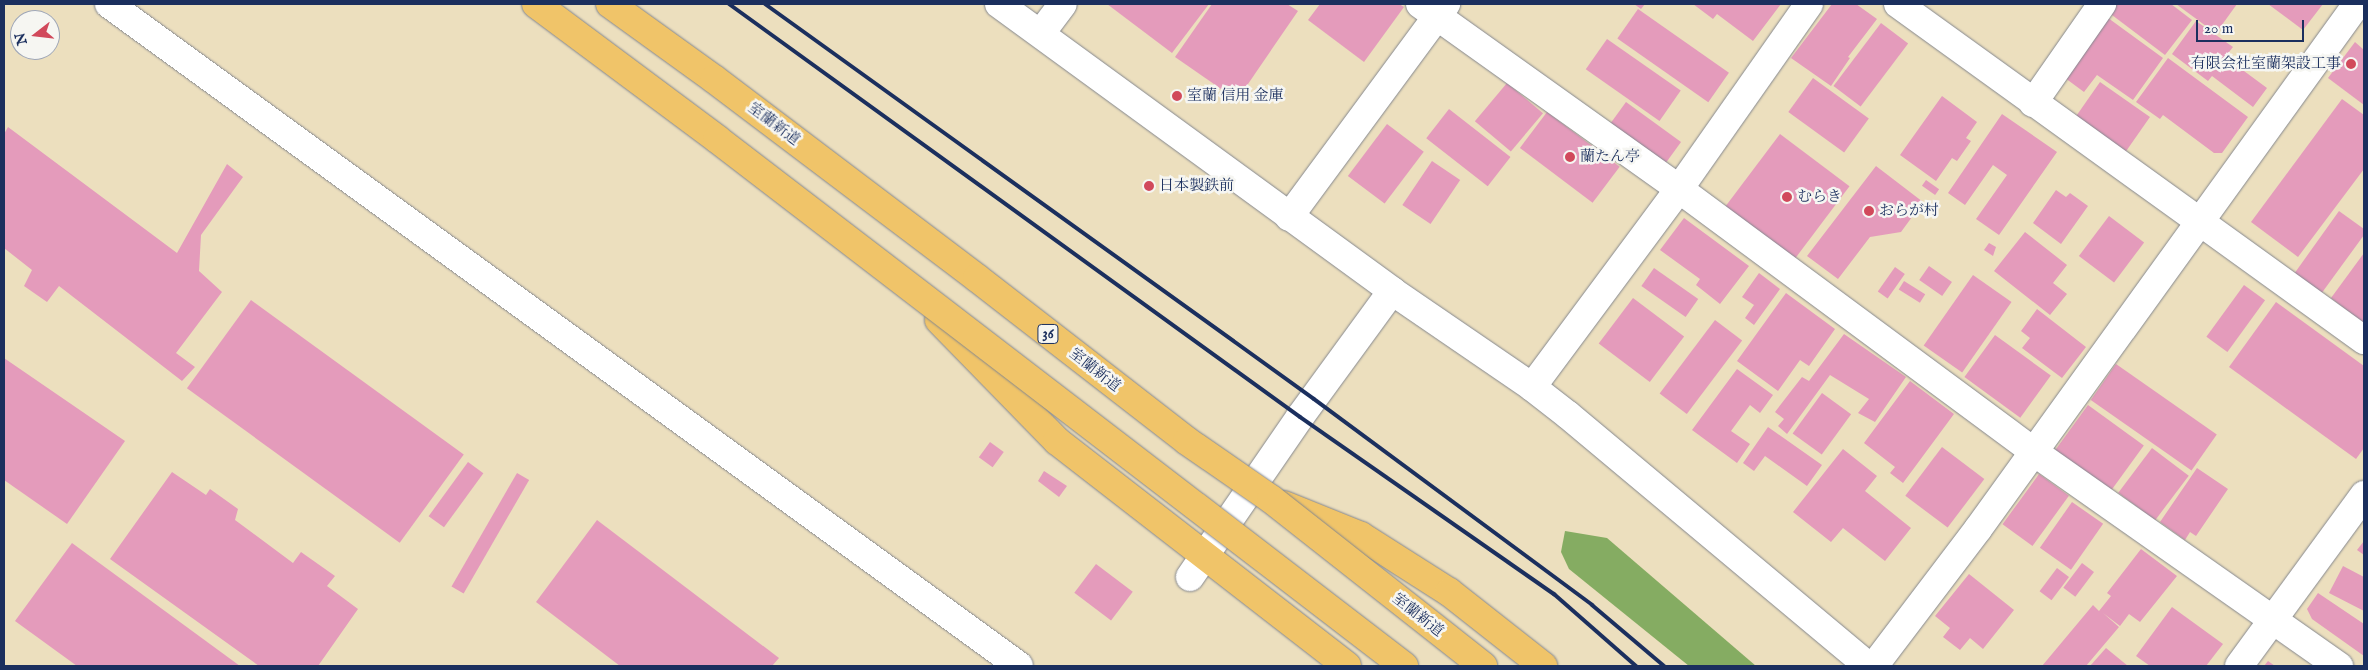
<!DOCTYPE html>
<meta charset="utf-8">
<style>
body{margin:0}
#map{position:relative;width:2368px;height:670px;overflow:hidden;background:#ecdfbe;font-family:"IM FELL English","Noto Serif JP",serif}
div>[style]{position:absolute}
.forest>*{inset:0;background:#85ac62}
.building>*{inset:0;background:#e49bbb;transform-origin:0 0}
.roads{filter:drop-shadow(0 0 1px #84878e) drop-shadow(0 0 1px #84878e)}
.minor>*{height:28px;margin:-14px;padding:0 14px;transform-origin:14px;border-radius:14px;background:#fff}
.highway>*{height:28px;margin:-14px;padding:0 14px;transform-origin:14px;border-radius:14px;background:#f0c469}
.rail>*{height:4px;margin:-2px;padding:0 2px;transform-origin:2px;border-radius:2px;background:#1b2f5e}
.bridges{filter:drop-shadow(0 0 1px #84878e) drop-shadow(0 0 1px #84878e)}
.highway-bridge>*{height:28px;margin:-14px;padding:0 14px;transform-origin:14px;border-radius:14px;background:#f0c469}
.dots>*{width:14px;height:14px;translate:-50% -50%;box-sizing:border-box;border:2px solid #f6f6f2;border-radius:50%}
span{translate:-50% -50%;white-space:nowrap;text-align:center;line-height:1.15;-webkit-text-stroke:5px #f6f6f2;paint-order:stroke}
.shield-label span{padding:1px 4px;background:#f6f6f2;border:1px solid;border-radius:4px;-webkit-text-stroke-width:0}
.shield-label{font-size:14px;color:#1b2f5e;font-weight:700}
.poi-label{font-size:15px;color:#1b2f5e}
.right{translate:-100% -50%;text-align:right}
.left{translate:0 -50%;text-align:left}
.street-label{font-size:15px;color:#1b2f5e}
.frame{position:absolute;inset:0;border:5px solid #1b2f5e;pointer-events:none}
.north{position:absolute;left:10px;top:10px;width:50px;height:50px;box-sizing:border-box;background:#f6f6f2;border:1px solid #9ea6b7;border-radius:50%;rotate:254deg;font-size:14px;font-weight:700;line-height:20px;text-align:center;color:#1b2f5e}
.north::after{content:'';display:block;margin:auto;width:18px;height:22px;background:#d1495b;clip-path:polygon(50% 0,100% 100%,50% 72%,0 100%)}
.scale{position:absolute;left:2196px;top:20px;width:108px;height:22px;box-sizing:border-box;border:2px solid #1b2f5e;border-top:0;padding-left:6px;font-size:15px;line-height:18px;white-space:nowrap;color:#1b2f5e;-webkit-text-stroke:4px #f6f6f2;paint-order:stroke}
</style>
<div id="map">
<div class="forest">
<i style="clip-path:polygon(1565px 531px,1607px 538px,1756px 666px,1689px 666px,1569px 569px,1561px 552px)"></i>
</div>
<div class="building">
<i style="clip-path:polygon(1107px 4px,1209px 4px,1172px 53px)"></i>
<i style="clip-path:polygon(1212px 4px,1287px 4px,1298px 11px,1237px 100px,1175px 57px)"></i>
<i style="clip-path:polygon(1320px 4px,1399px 4px,1404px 7px,1364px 62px,1308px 20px)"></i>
<i style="clip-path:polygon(1634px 4px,1645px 4px,1641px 9px)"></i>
<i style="clip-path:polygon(1693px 4px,1781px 4px,1753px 41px,1717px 14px,1713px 19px)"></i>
<i style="clip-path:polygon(1832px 4px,1856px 4px,1877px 19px,1848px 57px,1850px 58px,1831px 86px,1791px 58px)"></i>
<i style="clip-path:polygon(2114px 4px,2171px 4px,2192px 20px,2165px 55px,2108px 12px)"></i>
<i style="clip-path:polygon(2176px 4px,2237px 4px,2219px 29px,2210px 29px)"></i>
<i style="clip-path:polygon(2268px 4px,2323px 4px,2303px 30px)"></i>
<i style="left:1638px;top:9px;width:111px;height:36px;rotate:35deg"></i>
<i style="clip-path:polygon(2104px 15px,2163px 58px,2133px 100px,2097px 75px,2084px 92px,2061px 75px)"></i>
<i style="clip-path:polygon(2196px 21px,2233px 47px,2225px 57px,2267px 88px,2253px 107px,2212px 76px,2208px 81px,2172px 54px)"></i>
<i style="left:1881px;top:23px;width:34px;height:79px;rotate:37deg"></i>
<i style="left:1607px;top:39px;width:90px;height:37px;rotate:35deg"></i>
<i style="clip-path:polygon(2355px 42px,2364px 50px,2364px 105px,2328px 78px)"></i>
<i style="clip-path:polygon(2168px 58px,2248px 117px,2222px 153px,2214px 153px,2163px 115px,2160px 119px,2136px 102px)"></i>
<i style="left:1813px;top:78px;width:69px;height:42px;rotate:36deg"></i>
<i style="left:2100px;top:82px;width:61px;height:50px;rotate:35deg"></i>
<i style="left:1507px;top:83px;width:47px;height:50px;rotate:40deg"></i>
<i style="clip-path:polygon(1942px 96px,1977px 122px,1966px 138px,1971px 141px,1957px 161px,1952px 158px,1936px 181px,1900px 155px)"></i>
<i style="clip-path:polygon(2342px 99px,2364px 115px,2364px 169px,2298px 257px,2251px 222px)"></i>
<i style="left:1626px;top:102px;width:68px;height:29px;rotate:36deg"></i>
<i style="left:1449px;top:109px;width:78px;height:37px;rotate:38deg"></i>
<i style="left:1547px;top:112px;width:91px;height:45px;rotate:37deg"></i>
<i style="clip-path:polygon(2002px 114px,2057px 152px,1999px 235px,1976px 219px,2007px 175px,1993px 165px,1965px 205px,1948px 193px)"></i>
<i style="left:1387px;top:124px;width:46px;height:65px;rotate:37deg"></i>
<i style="clip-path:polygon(8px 127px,177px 253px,227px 164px,243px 177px,201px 235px,199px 271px,222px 292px,176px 353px,195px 367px,182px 381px,59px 286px,47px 302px,24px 286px,32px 270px,4px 248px,4px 134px)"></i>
<i style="left:1780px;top:134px;width:87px;height:92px;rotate:37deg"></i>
<i style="left:1432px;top:161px;width:34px;height:53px;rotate:34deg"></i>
<i style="clip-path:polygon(1876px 166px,1923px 202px,1901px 232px,1870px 237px,1838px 279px,1807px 256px)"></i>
<i style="left:1926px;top:180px;width:16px;height:7px;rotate:35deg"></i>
<i style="clip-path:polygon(2056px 190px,2066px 197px,2070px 193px,2088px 206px,2061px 244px,2033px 223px)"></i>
<i style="clip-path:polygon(2339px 211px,2364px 229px,2364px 235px,2321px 294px,2294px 274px)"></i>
<i style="left:2109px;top:216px;width:44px;height:50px;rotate:37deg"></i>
<i style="clip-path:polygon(1684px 218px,1749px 266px,1720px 304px,1696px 285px,1700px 279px,1660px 250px)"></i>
<i style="clip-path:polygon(2025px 232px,2067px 265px,2053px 283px,2067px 294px,2050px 315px,1994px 271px)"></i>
<i style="clip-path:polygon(1989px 243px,1996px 247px,1993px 256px,1984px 250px)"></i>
<i style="clip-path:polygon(2364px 253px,2364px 321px,2363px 323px,2331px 298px)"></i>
<i style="left:1929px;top:266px;width:28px;height:17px;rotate:35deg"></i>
<i style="left:1895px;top:267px;width:12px;height:30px;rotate:35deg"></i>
<i style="left:1654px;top:268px;width:54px;height:22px;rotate:35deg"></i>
<i style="clip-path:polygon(1759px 273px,1780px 289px,1754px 325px,1745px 318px,1754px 305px,1742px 297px)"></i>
<i style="left:1973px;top:275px;width:47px;height:86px;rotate:35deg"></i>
<i style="left:1904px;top:281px;width:25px;height:10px;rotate:32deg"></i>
<i style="left:2244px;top:285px;width:26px;height:64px;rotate:36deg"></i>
<i style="clip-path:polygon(1786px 293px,1835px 329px,1809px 366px,1800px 360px,1778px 391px,1737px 361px)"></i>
<i style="left:1633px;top:298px;width:64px;height:57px;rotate:37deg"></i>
<i style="left:251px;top:300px;width:263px;height:109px;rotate:36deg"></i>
<i style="clip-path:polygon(2276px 302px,2364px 366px,2364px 448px,2356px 459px,2229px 367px)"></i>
<i style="clip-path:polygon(2037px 309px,2086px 347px,2062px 378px,2022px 348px,2030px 338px,2021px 331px)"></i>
<i style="left:1715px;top:320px;width:34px;height:92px;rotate:37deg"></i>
<i style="clip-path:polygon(1844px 334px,1906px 377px,1875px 422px,1858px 413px,1869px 399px,1830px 375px,1787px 434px,1778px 426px,1784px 419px,1775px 412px,1802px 377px,1809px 381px)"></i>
<i style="left:1995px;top:335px;width:69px;height:52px;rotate:36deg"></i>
<i style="clip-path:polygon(4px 358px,125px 441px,67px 524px,4px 480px)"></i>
<i style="left:2116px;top:364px;width:123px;height:44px;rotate:35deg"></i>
<i style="clip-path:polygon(1737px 369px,1773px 395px,1760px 413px,1750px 405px,1731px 431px,1750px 444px,1737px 463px,1692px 430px)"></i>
<i style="clip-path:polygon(1910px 381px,1954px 414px,1903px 483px,1890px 473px,1895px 467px,1864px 443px)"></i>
<i style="left:1822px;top:393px;width:36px;height:50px;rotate:36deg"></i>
<i style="left:2088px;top:405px;width:69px;height:59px;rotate:36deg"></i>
<i style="clip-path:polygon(1768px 427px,1822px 465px,1807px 486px,1765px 456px,1754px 471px,1743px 463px)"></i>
<i style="left:990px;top:442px;width:17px;height:19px;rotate:36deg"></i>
<i style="left:1942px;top:447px;width:53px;height:61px;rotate:37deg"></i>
<i style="left:2152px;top:448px;width:46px;height:56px;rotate:37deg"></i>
<i style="clip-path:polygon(1843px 449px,1877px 476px,1865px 491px,1911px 528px,1885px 561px,1843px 528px,1831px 542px,1793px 512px)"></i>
<i style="left:468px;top:462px;width:19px;height:67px;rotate:36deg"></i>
<i style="clip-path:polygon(2197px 468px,2228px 489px,2196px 536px,2190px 532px,2185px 540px,2160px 522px)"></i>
<i style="clip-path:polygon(1044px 471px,1067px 486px,1059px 497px,1038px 481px)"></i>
<i style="clip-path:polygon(172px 472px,206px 495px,210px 489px,238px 509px,235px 520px,293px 563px,301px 552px,335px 576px,327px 586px,358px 609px,318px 666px,259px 666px,110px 559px)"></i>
<i style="left:517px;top:473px;width:14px;height:131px;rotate:30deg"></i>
<i style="left:2039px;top:474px;width:37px;height:62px;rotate:36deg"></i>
<i style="left:2072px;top:502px;width:38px;height:56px;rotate:35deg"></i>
<i style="clip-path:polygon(597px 520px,779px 658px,772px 666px,620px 666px,536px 602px)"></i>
<i style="clip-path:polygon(2364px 541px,2364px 555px,2357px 550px)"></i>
<i style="clip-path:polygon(72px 543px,240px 666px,77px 666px,15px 621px)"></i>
<i style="clip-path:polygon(2141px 549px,2177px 576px,2140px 622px,2129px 614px,2120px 626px,2103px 613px,2119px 627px,2086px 666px,2042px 666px,2093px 605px,2099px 611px,2111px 596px,2107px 593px)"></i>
<i style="left:2082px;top:563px;width:15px;height:31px;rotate:37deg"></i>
<i style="left:1096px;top:564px;width:46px;height:36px;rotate:37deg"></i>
<i style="clip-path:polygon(2343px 566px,2364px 577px,2364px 611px,2329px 593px)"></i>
<i style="left:2057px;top:568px;width:15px;height:29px;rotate:37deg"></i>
<i style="clip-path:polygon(1969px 574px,2014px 610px,1983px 649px,1970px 638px,1960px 650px,1943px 637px,1950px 628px,1935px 616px)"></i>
<i style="clip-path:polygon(2318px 593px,2364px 624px,2364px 656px,2312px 619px,2307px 609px)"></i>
<i style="clip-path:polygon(2172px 607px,2223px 644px,2206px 666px,2150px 666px,2136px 656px)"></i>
<i style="clip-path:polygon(2106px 648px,2128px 666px,2090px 666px)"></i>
<i style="clip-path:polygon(2268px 661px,2275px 666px,2264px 666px)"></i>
</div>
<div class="roads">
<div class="minor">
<i style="left:109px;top:4px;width:1125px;rotate:36.03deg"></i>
<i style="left:999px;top:4px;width:487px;rotate:36.1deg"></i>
<i style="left:1392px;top:291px;width:170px;rotate:34.4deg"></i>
<i style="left:1532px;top:387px;width:46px;rotate:37.9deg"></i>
<i style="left:1568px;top:415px;width:391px;rotate:39.9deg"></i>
<i style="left:1420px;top:4px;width:318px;rotate:35.5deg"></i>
<i style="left:1679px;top:189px;width:442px;rotate:36.5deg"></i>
<i style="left:2034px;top:452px;width:373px;rotate:35.1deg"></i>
<i style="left:1898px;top:4px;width:575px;rotate:35.79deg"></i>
<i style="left:1041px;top:33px;width:36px;rotate:-53deg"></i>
<i style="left:2033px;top:103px;width:121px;rotate:-55.1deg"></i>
<i style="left:1289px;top:217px;width:265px;rotate:-53.6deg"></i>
<i style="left:1532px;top:387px;width:247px;rotate:-53.4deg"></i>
<i style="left:1679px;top:189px;width:226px;rotate:-54.9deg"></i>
<i style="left:1190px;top:577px;width:194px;rotate:-55.5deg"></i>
<i style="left:1300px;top:417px;width:156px;rotate:-53.9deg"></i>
<i style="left:1874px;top:666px;width:172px;rotate:-52.8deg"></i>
<i style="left:1978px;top:529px;width:648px;rotate:-54.17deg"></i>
<i style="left:2239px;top:666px;width:212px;rotate:-53.8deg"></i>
</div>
<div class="highway">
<i style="left:939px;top:320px;width:169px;rotate:45.7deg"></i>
<i style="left:1057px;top:441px;width:367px;rotate:37.8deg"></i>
<i style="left:1284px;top:505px;width:83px;rotate:21.9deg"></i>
<i style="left:1361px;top:536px;width:104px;rotate:32.5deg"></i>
<i style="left:1449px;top:592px;width:120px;rotate:38.2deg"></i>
</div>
</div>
<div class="rail">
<i style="left:729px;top:4px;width:705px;rotate:35.88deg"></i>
<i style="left:1300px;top:417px;width:310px;rotate:34.9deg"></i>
<i style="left:1554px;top:594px;width:109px;rotate:41.3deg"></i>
<i style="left:765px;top:4px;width:676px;rotate:35.73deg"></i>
<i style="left:1314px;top:399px;width:346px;rotate:36.5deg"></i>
<i style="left:1592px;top:605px;width:94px;rotate:40.3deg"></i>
</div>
<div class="bridges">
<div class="highway-bridge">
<i style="left:536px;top:4px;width:226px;rotate:36.7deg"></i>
<i style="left:717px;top:139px;width:866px;rotate:37.49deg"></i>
<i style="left:610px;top:4px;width:128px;rotate:35.8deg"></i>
<i style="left:714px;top:79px;width:330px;rotate:37.1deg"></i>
<i style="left:977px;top:278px;width:266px;rotate:37.8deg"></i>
<i style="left:1187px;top:441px;width:102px;rotate:34.6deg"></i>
<i style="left:1271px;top:499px;width:270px;rotate:38.2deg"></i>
</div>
</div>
<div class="dots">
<i style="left:2351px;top:64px;background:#d1495b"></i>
<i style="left:1177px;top:96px;background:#d1495b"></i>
<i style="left:1570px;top:157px;background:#d1495b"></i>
<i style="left:1149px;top:186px;background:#d1495b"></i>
<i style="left:1787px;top:197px;background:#d1495b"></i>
<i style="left:1869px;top:211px;background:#d1495b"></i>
</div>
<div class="shield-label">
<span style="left:1048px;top:334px">36</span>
</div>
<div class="poi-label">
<span class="right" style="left:2341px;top:64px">有限会社室蘭架設工事</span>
<span class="left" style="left:1187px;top:96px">室蘭 信用 金庫</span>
<span class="left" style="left:1580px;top:157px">蘭たん亭</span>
<span class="left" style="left:1159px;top:186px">日本製鉄前</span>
<span class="left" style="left:1797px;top:197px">むらき</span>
<span class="left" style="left:1879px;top:211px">おらが村</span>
</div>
<div class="street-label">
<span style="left:774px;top:124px;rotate:37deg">室蘭新道</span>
<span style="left:1095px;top:370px;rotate:38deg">室蘭新道</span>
<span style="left:1418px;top:615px;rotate:38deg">室蘭新道</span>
</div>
<div class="frame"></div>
<div class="north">N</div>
<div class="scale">20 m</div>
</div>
